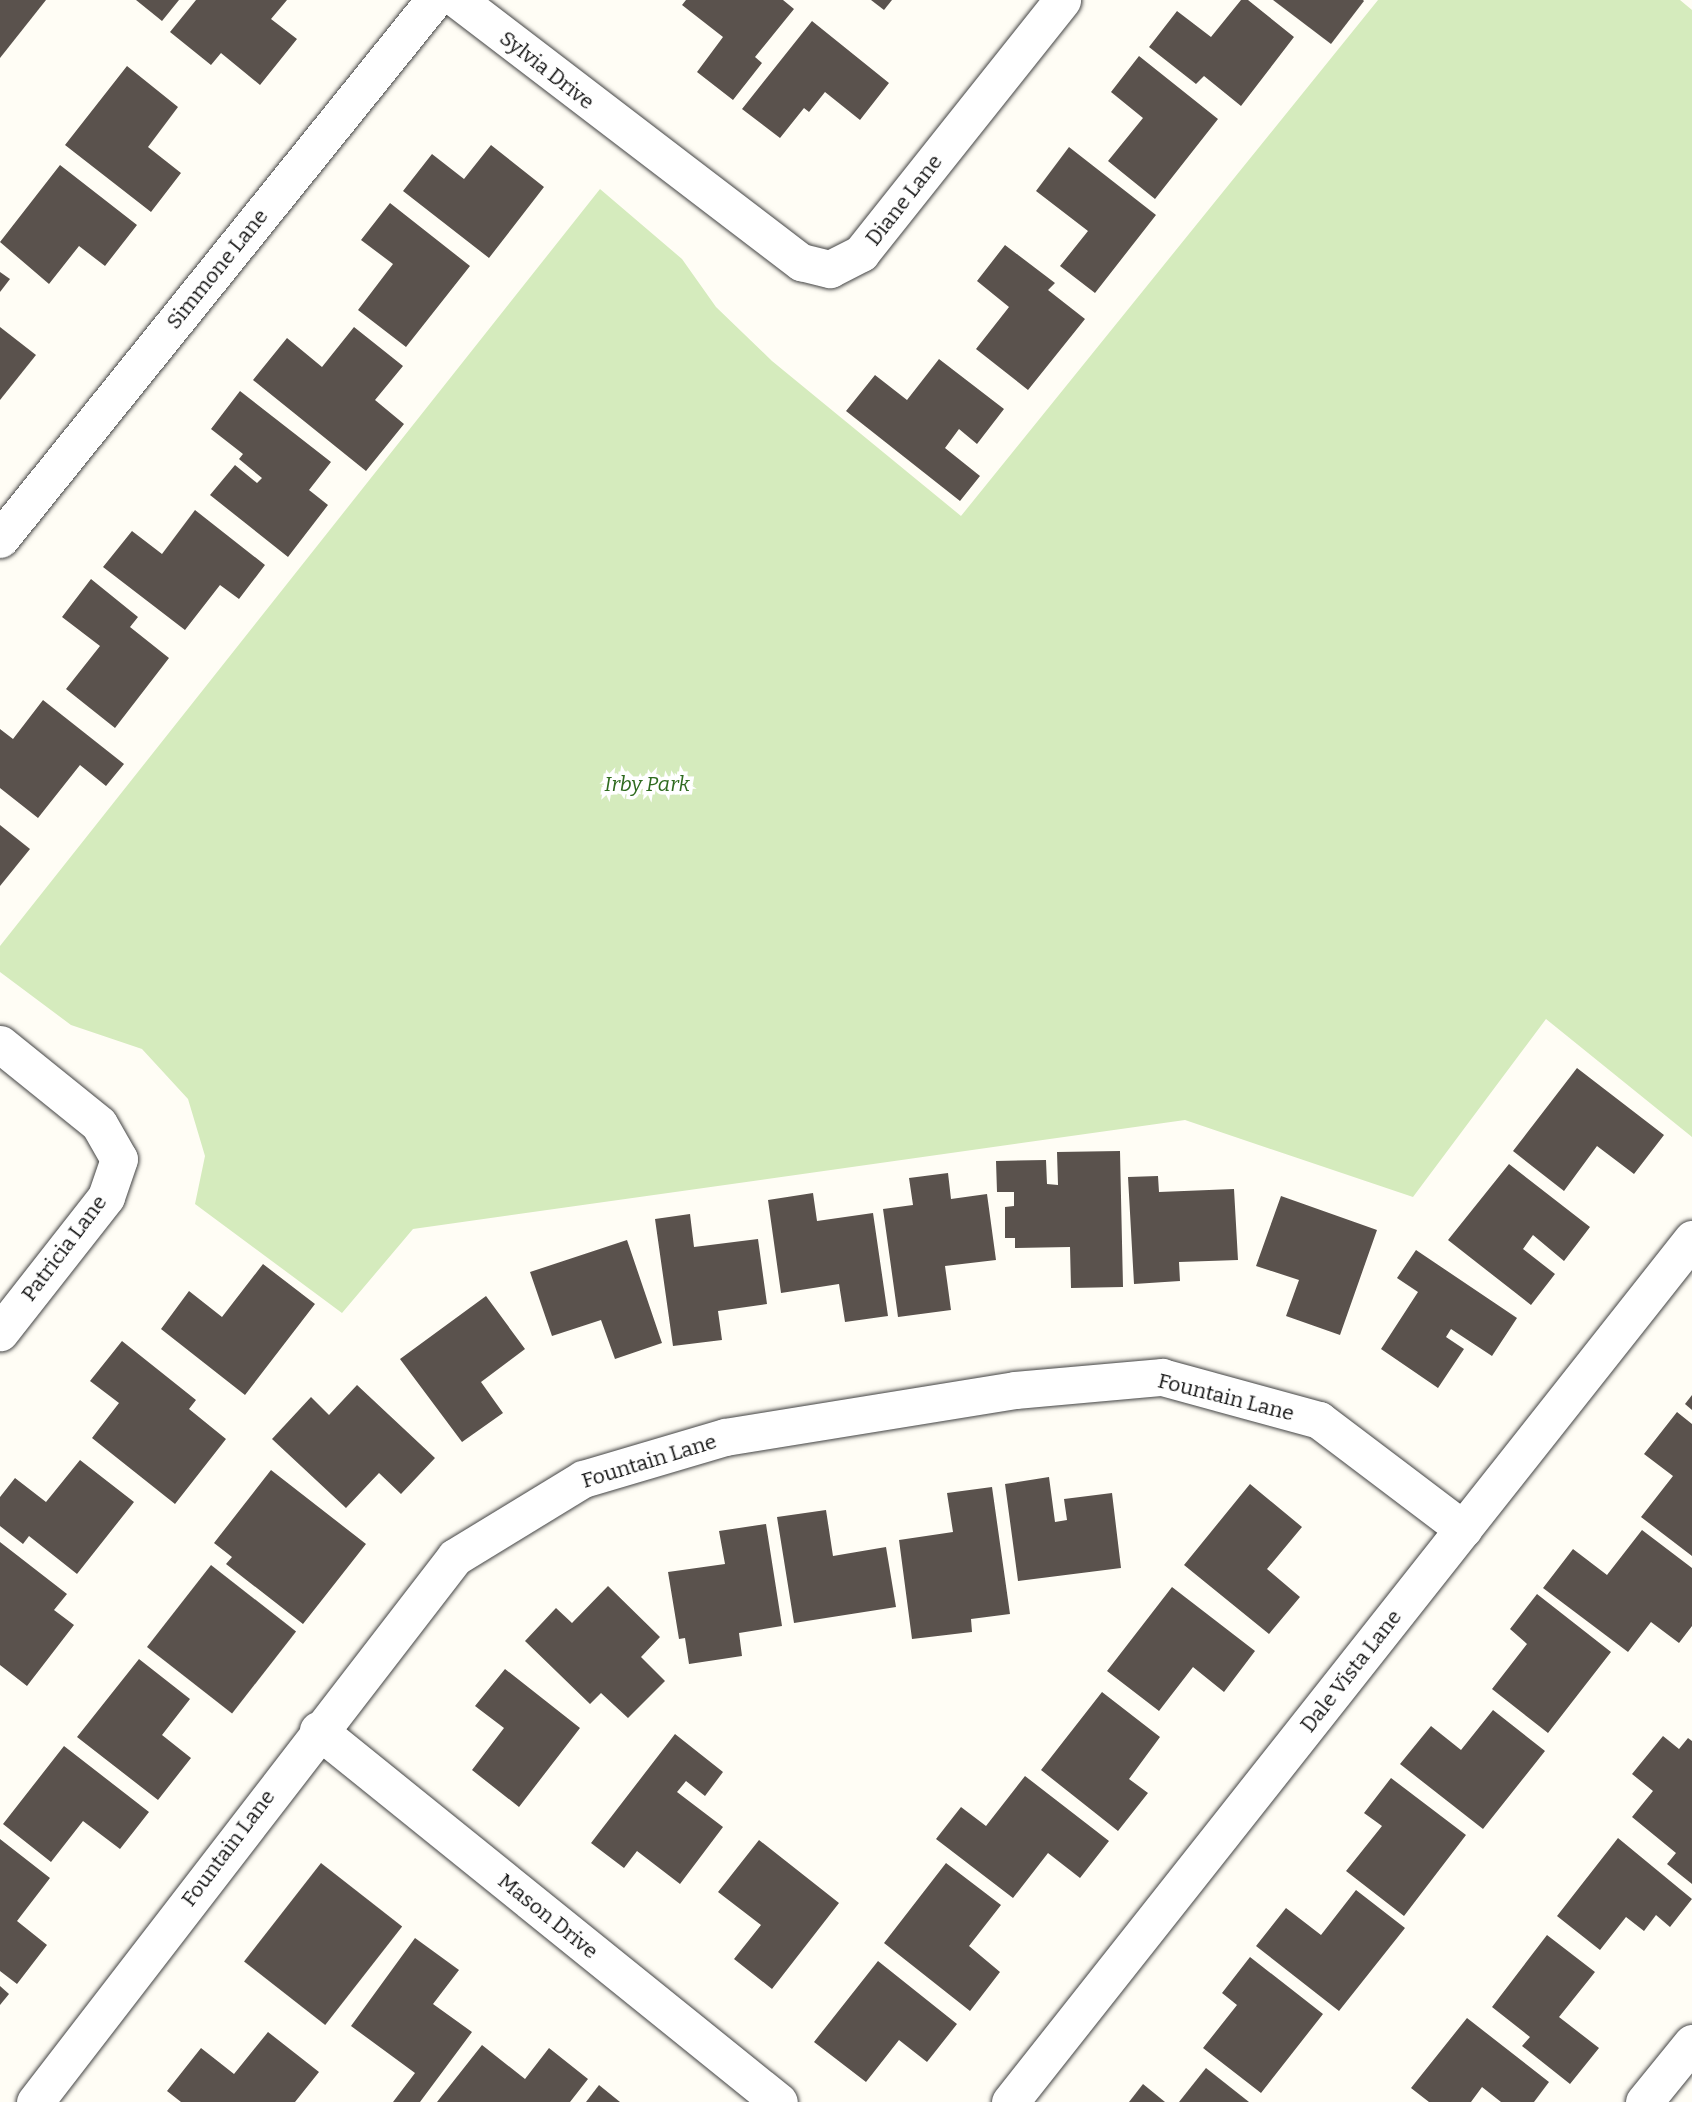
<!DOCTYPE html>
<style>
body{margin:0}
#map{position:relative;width:1692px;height:2102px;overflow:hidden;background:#fffdf5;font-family:Bitter,serif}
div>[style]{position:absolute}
.green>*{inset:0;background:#d5ebbd}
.building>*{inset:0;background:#5a524d;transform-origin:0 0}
.roads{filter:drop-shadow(0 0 2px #444) drop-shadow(0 0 2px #444)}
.minor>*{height:37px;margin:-18.5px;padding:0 18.5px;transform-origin:18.5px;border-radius:18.5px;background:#fff}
span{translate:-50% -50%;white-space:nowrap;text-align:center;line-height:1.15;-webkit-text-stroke:7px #fff;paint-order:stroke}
.street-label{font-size:21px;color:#111}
.park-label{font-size:21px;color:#2f6b1f;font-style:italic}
</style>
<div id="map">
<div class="green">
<i style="clip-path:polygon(1378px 0,1680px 0,1692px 10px,1692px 1137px,1546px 1019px,1413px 1197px,1185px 1120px,413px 1229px,342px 1313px,195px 1204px,205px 1156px,188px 1099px,142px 1049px,71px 1025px,0 972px,0 946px,600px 189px,682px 259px,716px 307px,772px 361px,961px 516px)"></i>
</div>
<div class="building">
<i style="clip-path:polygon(0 0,46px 0,0 58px)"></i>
<i style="clip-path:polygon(136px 0,179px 0,162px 21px)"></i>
<i style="clip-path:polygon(196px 0,287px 0,271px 19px,297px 39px,260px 85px,221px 53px,211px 65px,170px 32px)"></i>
<i style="clip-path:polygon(686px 0,783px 0,794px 9px,755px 57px,762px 63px,733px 100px,697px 72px,723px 37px,682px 5px)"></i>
<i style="clip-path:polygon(871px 0,892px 0,884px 10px)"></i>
<i style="clip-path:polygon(1241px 0,1248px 0,1294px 37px,1241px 106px,1204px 76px,1196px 84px,1149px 47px,1177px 11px,1211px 37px)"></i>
<i style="clip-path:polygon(1273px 0,1363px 0,1364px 1px,1331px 44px)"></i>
<i style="clip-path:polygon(812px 21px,889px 83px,860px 120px,825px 92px,809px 112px,804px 108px,780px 138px,742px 109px)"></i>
<i style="clip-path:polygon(1139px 56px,1218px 119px,1155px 199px,1108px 161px,1143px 118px,1111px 92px)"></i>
<i style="clip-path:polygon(127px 66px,178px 107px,148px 147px,181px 173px,151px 212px,65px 145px)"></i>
<i style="clip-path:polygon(491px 145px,544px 187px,489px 258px,403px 191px,432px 154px,464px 179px)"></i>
<i style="clip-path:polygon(1069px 147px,1156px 215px,1095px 293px,1060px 266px,1088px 231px,1036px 191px)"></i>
<i style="clip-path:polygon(60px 165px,137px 225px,105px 266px,79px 246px,49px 284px,0 242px)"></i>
<i style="clip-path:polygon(390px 203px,470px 266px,406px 347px,358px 310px,393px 264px,361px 240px)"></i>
<i style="clip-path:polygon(1005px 245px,1055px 283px,1048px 290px,1085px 319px,1028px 390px,976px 349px,1009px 307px,977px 281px)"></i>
<i style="clip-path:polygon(0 272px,10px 279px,0 292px)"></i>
<i style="clip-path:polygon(0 327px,36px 355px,0 400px)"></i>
<i style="clip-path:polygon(354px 327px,403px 366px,375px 400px,404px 424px,366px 471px,253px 380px,287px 338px,322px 367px)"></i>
<i style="clip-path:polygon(939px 359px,1004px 409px,977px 444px,959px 429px,945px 448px,980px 476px,960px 501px,846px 411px,875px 375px,907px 400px)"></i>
<i style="clip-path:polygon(240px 391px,331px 462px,309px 490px,328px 505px,288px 557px,210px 495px,235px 465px,257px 483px,262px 478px,239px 459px,243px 454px,211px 429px)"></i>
<i style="clip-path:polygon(195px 510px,265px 565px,239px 599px,220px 585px,185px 630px,103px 567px,132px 531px,162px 554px)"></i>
<i style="clip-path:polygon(91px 579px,138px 617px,130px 627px,169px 658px,115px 728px,66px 689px,100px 646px,62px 617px)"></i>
<i style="clip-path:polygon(43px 700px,124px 764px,106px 786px,80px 765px,38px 818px,0 788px,0 729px,13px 739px)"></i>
<i style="clip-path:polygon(0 825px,30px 849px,0 886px)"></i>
<i style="clip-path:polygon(1577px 1068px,1664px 1135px,1634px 1174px,1597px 1146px,1564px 1191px,1513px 1151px)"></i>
<i style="clip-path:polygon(1120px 1151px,1123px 1287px,1071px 1288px,1070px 1247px,1015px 1248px,1015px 1238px,1005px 1238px,1005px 1207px,1014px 1206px,1014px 1192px,997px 1192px,996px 1161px,1046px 1160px,1047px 1184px,1058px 1185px,1057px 1152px)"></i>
<i style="clip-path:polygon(1509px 1164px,1590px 1227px,1564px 1261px,1533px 1235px,1523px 1249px,1555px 1274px,1531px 1305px,1448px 1240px)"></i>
<i style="clip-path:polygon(948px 1173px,951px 1199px,987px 1194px,996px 1260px,945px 1266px,951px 1310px,898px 1317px,883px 1209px,913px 1205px,909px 1178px)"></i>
<i style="clip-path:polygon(1158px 1176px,1159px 1192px,1234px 1189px,1238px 1260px,1179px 1262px,1180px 1281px,1134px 1284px,1128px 1177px)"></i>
<i style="clip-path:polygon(813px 1193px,817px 1221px,873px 1213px,888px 1316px,845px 1322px,839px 1284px,781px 1293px,768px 1200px)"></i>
<i style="clip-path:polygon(1281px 1196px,1377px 1230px,1340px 1335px,1286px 1316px,1299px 1280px,1256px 1266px)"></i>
<i style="clip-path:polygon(690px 1214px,694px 1247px,758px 1239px,767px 1304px,718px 1311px,722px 1340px,673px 1346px,655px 1219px)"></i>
<i style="clip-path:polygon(627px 1240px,662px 1343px,615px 1359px,601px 1320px,552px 1336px,530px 1272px)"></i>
<i style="clip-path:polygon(1416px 1250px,1517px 1318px,1492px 1356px,1451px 1329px,1446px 1337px,1464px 1349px,1438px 1388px,1381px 1349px,1418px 1292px,1397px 1278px)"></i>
<i style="clip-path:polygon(263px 1264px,315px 1304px,245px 1395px,161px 1329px,189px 1291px,222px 1317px)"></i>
<i style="clip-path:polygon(486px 1296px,525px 1349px,481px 1382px,503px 1413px,462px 1442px,400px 1359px)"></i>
<i style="clip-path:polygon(122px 1341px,196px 1400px,189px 1409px,226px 1439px,175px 1504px,92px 1438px,119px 1403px,90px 1381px)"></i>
<i style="clip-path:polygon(357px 1385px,435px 1458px,401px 1494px,379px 1473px,346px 1508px,272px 1439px,311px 1397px,329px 1415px)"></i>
<i style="clip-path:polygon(1692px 1395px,1692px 1410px,1685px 1404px)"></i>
<i style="clip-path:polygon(1677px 1412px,1692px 1424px,1692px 1556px,1641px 1517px,1673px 1476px,1644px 1454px)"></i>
<i style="clip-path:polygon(80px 1460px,134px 1502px,77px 1574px,29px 1536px,23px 1544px,0 1526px,0 1497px,15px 1478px,46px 1502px)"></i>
<i style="clip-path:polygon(271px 1470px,366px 1544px,303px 1624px,226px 1564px,232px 1557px,214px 1543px)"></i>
<i style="clip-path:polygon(1049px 1477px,1055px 1522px,1067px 1520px,1064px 1499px,1112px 1493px,1121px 1568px,1018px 1581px,1005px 1484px)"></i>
<i style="clip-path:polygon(1250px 1484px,1302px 1527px,1267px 1569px,1300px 1597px,1269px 1634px,1184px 1565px)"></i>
<i style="clip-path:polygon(992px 1487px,1010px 1614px,971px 1619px,972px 1632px,912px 1639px,899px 1540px,953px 1532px,947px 1493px)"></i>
<i style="clip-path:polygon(826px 1510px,833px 1556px,886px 1547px,896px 1607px,794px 1623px,777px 1517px)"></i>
<i style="clip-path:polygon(766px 1524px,782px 1626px,739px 1633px,742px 1656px,689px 1664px,685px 1638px,679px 1639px,668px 1572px,725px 1564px,719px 1531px)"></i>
<i style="clip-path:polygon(1642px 1530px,1692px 1568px,1692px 1626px,1679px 1643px,1651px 1622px,1628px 1652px,1543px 1588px,1573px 1549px,1607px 1575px)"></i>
<i style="clip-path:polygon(0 1542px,67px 1594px,54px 1610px,74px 1625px,27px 1686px,0 1665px)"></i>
<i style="left:211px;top:1565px;width:108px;height:104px;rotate:38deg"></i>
<i style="clip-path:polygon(608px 1586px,660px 1637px,641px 1657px,665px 1681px,628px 1718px,601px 1693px,590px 1704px,525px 1641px,556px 1608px,572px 1623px)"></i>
<i style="clip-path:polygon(1172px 1587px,1255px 1651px,1224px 1692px,1193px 1667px,1159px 1711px,1107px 1671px)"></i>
<i style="clip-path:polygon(1537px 1594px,1611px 1652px,1548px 1733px,1492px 1689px,1527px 1644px,1510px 1629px)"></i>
<i style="clip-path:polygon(139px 1659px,190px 1699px,162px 1735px,191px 1758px,158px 1800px,77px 1737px)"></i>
<i style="clip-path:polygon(505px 1669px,580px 1728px,519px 1807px,472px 1770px,504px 1728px,475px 1706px)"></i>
<i style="clip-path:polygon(1102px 1692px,1160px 1737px,1129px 1779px,1148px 1793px,1118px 1831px,1041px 1770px)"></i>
<i style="clip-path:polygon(1493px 1710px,1545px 1751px,1483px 1829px,1400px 1764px,1431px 1726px,1461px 1750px)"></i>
<i style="clip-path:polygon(675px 1734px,723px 1772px,705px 1796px,686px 1781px,677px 1792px,723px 1827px,680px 1884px,637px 1851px,624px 1868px,591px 1843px)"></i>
<i style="clip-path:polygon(1663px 1736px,1679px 1749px,1688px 1738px,1692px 1741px,1692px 1884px,1667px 1864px,1676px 1853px,1632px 1817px,1653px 1791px,1632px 1774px)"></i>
<i style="clip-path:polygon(64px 1746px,149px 1812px,120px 1849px,83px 1821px,51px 1862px,3px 1824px)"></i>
<i style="clip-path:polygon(1025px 1776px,1109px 1841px,1080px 1878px,1048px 1853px,1013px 1898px,936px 1839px,961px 1807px,986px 1826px)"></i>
<i style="clip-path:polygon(1391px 1778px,1466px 1835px,1404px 1916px,1346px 1871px,1382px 1826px,1364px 1813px)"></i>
<i style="clip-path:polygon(1618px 1838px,1692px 1899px,1670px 1927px,1656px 1915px,1644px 1931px,1626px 1917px,1600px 1950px,1557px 1916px)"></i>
<i style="clip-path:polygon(0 1839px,50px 1878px,17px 1921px,47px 1945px,17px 1984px,0 1971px)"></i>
<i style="clip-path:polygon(759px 1840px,839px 1903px,772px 1989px,734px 1959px,761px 1925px,718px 1892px)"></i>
<i style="left:321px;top:1863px;width:103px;height:125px;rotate:38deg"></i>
<i style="clip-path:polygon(946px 1863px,1001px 1905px,969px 1946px,1000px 1972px,970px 2011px,884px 1943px)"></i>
<i style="clip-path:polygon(1356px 1890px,1405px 1928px,1339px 2011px,1256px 1946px,1286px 1908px,1321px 1935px)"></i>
<i style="clip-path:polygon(1547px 1935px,1595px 1972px,1559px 2017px,1599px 2048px,1570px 2084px,1522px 2046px,1530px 2037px,1492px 2007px)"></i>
<i style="clip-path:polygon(415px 1938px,459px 1970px,433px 2004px,472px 2032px,420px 2102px,393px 2102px,415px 2073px,351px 2026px)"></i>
<i style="clip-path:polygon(1250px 1957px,1323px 2014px,1261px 2093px,1203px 2048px,1237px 2005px,1222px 1993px)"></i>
<i style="clip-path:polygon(878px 1961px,957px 2024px,927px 2062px,899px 2040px,866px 2082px,814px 2042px)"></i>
<i style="clip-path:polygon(0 1986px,9px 1994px,0 2005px)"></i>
<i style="clip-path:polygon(1467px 2018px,1549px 2082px,1534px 2102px,1501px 2102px,1482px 2087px,1471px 2102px,1429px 2102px,1411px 2088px)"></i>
<i style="clip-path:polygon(268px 2032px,319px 2072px,295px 2102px,181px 2102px,167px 2091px,201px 2048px,234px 2074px)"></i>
<i style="clip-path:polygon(482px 2045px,525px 2079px,549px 2048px,588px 2079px,570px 2102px,437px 2102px)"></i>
<i style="clip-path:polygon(1206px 2068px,1249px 2102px,1179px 2102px)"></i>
<i style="clip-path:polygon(1143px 2084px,1165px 2102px,1129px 2102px)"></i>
<i style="clip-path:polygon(599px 2085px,620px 2102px,586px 2102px)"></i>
</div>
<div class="roads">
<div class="minor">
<i style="left:458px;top:0;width:432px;rotate:37.4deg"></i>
<i style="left:801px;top:262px;width:30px;rotate:14deg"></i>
<i style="left:830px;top:269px;width:35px;rotate:-27deg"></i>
<i style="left:861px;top:253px;width:323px;rotate:-51.5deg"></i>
<i style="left:0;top:539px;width:692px;rotate:-51.16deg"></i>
<i style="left:0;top:1044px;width:127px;rotate:38.9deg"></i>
<i style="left:99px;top:1124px;width:40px;rotate:60.3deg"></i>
<i style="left:119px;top:1159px;width:40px;rotate:108.9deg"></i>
<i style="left:106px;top:1197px;width:172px;rotate:128.1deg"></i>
<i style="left:318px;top:1730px;width:592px;rotate:38.9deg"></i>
<i style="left:35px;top:2102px;width:688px;rotate:-52.38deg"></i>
<i style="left:455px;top:1557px;width:150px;rotate:-31.4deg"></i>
<i style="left:583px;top:1479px;width:148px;rotate:-16.5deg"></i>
<i style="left:725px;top:1437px;width:294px;rotate:-9.2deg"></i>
<i style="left:1015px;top:1390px;width:148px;rotate:-5.1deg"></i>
<i style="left:1162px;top:1377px;width:163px;rotate:15.3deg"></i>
<i style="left:1319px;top:1420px;width:181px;rotate:37.1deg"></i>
<i style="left:1010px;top:2102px;width:1100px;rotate:-51.68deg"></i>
<i style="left:1644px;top:2102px;width:76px;rotate:-50.9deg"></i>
</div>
</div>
<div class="street-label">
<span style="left:547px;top:70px;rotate:38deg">Sylvia Drive</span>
<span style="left:904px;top:200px;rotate:-52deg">Diane Lane</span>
<span style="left:217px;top:269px;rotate:-51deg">Simmone Lane</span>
<span style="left:64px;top:1248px;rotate:-53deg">Patricia Lane</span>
<span style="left:1226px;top:1397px;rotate:14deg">Fountain Lane</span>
<span style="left:649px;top:1461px;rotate:-17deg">Fountain Lane</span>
<span style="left:1351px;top:1671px;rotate:-52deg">Dale Vista Lane</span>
<span style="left:228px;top:1848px;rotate:-53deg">Fountain Lane</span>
<span style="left:548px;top:1916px;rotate:39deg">Mason Drive</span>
</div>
<div class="park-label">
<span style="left:647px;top:784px">Irby Park</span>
</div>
</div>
